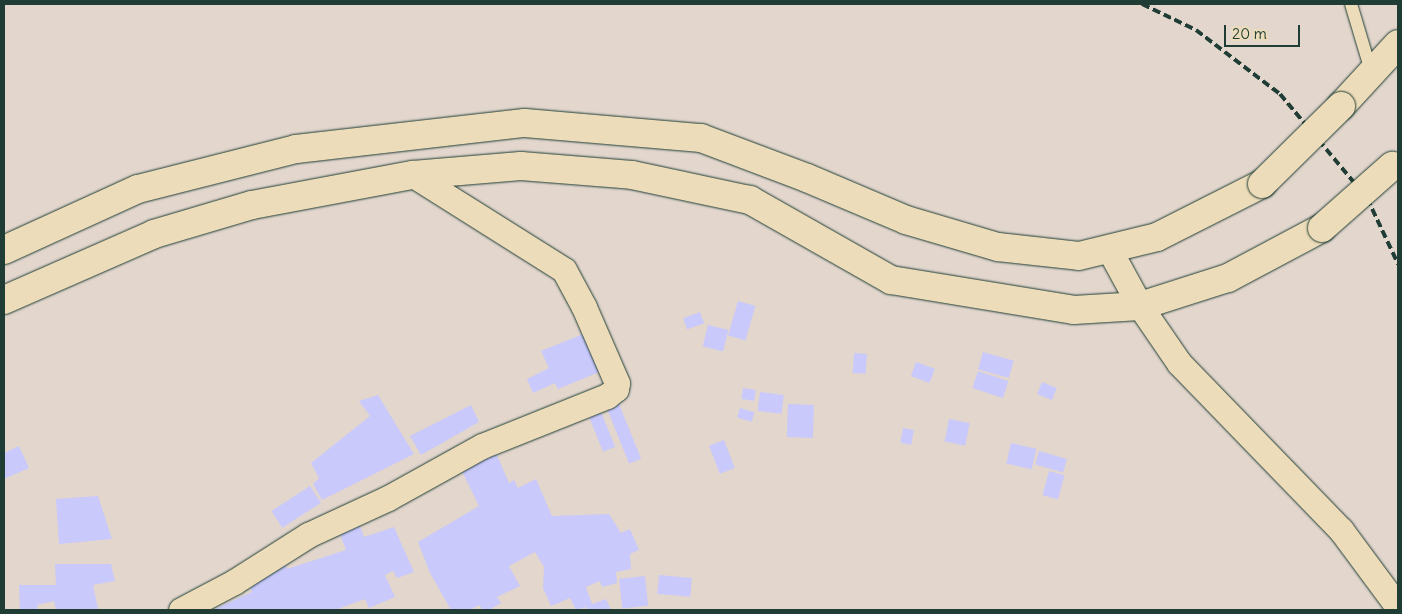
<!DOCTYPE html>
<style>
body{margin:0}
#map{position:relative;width:1402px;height:614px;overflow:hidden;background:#e2d6cd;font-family:Delius,sans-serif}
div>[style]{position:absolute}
.building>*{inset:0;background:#cac9fb;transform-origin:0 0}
.roads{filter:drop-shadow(0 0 1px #1f3d34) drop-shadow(0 0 1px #1f3d34)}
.service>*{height:12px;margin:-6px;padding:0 6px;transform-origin:6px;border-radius:6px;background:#eddcb9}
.minor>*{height:25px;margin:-12.5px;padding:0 12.5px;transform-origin:12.5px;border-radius:12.5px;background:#eddcb9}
.secondary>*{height:28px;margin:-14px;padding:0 14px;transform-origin:14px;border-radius:14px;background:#eddcb9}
.rail>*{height:4px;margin-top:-2px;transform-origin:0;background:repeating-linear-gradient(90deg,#1f3d34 0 8px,transparent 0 12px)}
.bridges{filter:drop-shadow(0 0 1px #1f3d34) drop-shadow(0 0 1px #1f3d34)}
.secondary-bridge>*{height:28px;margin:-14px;padding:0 14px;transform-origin:14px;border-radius:14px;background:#eddcb9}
span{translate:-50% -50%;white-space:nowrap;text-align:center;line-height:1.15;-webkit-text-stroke:5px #eddcb9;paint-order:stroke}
.frame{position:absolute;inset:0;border:5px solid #1f3d34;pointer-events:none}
.scale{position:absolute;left:1224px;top:25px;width:76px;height:22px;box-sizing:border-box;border:2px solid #1f3d34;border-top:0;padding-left:6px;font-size:15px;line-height:18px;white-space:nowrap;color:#1f3d34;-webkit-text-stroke:4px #eddcb9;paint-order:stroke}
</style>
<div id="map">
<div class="building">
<i style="left:738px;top:301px;width:18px;height:36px;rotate:16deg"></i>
<i style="left:700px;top:312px;width:12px;height:18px;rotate:70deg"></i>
<i style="left:708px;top:325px;width:21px;height:22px;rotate:14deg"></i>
<i style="clip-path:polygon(588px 332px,604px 370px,558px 389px,555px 383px,533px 393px,527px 379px,549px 368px,541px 351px)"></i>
<i style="left:983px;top:352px;width:32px;height:18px;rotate:16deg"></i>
<i style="left:854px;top:353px;width:13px;height:20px;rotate:4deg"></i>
<i style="left:916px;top:362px;width:20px;height:15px;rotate:20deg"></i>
<i style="left:978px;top:371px;width:32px;height:18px;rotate:18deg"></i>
<i style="left:1042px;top:382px;width:16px;height:13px;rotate:22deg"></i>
<i style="left:743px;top:388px;width:13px;height:11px;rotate:9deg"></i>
<i style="left:760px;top:392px;width:24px;height:19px;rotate:7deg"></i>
<i style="clip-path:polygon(378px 395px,414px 454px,322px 500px,313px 484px,319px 478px,311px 463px,370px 416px,359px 401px)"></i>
<i style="left:619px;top:404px;width:59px;height:13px;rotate:68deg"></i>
<i style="left:788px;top:404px;width:26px;height:33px;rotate:2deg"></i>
<i style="clip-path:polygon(471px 405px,479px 422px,421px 455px,410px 436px)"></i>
<i style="left:599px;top:407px;width:43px;height:13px;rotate:68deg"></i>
<i style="left:740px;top:408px;width:15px;height:10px;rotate:16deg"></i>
<i style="left:949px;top:419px;width:21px;height:23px;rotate:11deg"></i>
<i style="left:903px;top:428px;width:11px;height:15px;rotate:10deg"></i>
<i style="left:724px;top:440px;width:30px;height:16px;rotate:69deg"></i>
<i style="left:1011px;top:443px;width:26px;height:21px;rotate:13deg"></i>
<i style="clip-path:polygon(19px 446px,29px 468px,4px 479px,4px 453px)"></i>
<i style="clip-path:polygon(493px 446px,509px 483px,514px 480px,518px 488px,536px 479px,552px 516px,609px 514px,621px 533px,630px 529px,639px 550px,630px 554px,631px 569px,616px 572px,617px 583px,602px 587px,600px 581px,586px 587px,592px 604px,606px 599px,611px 610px,588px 610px,586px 607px,576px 610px,570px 598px,551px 606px,543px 588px,544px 567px,535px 552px,509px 566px,520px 586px,497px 597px,501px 603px,489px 610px,483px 610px,479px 605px,470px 610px,451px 610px,430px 573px,418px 542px,479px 506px,457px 461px)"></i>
<i style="left:1039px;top:451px;width:29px;height:14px;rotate:16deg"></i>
<i style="left:1049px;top:471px;width:16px;height:25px;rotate:15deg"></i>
<i style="left:310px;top:486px;width:20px;height:46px;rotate:57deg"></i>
<i style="clip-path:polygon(98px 496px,112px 539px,59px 544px,56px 499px)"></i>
<i style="clip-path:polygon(358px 521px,364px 537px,394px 527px,414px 572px,397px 578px,393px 571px,385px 575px,395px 597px,369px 608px,365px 599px,335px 610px,213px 610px,252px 592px,248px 580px,285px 564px,287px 569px,346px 550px,338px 529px)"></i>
<i style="clip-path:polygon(55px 564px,111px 564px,115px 581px,93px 585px,98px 609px,56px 610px,54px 601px,37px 605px,38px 610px,20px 610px,19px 585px,56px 585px)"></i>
<i style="left:659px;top:575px;width:33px;height:19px;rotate:5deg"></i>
<i style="left:645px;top:576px;width:30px;height:26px;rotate:84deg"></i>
</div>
<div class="roads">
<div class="service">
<i style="left:1351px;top:4px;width:70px;rotate:73.4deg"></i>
</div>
<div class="minor">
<i style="left:1110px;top:251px;width:63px;rotate:61.4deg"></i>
<i style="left:1140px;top:306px;width:69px;rotate:55.6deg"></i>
<i style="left:1179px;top:363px;width:233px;rotate:45.9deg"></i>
<i style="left:1341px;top:530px;width:96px;rotate:53.5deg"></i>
<i style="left:181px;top:610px;width:60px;rotate:-27.8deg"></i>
<i style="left:234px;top:582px;width:88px;rotate:-32.4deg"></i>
<i style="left:308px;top:535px;width:88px;rotate:-24.8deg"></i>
<i style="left:388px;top:498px;width:107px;rotate:-29deg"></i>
<i style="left:482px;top:446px;width:135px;rotate:-21.8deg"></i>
<i style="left:607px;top:396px;width:11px;rotate:-38deg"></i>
<i style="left:616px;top:389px;width:6px;rotate:-81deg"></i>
<i style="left:617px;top:383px;width:83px;rotate:-113.5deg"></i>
<i style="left:584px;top:307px;width:42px;rotate:-118.4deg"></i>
<i style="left:564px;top:270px;width:178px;rotate:-147.8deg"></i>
</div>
<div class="secondary">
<i style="left:1341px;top:106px;width:84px;rotate:-47.4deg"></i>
<i style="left:4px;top:250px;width:147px;rotate:-24.5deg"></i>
<i style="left:138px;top:189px;width:163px;rotate:-14.2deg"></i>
<i style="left:296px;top:149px;width:230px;rotate:-6.5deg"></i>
<i style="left:525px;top:123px;width:177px;rotate:4.9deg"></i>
<i style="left:701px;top:138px;width:113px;rotate:20.7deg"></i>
<i style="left:807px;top:178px;width:108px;rotate:23deg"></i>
<i style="left:906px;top:220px;width:96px;rotate:16.4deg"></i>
<i style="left:998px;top:247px;width:81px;rotate:6.3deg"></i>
<i style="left:1079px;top:256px;width:80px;rotate:-13.7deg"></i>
<i style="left:1157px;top:237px;width:118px;rotate:-26.8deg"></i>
<i style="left:4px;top:300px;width:164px;rotate:-23.7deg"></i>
<i style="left:154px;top:234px;width:102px;rotate:-16.5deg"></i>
<i style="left:252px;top:205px;width:164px;rotate:-10.6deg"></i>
<i style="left:413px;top:175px;width:108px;rotate:-4.8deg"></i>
<i style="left:521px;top:166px;width:111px;rotate:4.6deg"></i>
<i style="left:632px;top:175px;width:121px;rotate:12deg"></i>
<i style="left:750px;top:200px;width:162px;rotate:29.6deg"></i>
<i style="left:891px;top:280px;width:185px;rotate:9.3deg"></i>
<i style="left:1074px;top:310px;width:66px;rotate:-3.5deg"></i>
<i style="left:1140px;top:306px;width:92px;rotate:-17.7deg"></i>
<i style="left:1228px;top:278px;width:106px;rotate:-28deg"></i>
</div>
</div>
<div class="rail">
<i style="left:1142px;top:4px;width:60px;rotate:25.7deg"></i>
<i style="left:1196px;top:30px;width:106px;rotate:37.3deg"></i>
<i style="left:1280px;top:94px;width:136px;rotate:50.1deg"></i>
<i style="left:1367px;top:198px;width:73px;rotate:64.8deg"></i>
</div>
<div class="bridges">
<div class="secondary-bridge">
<i style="left:1262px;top:184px;width:111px;rotate:-44.6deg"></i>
<i style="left:1322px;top:228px;width:94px;rotate:-41.5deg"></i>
</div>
</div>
<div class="frame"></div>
<div class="scale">20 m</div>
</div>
